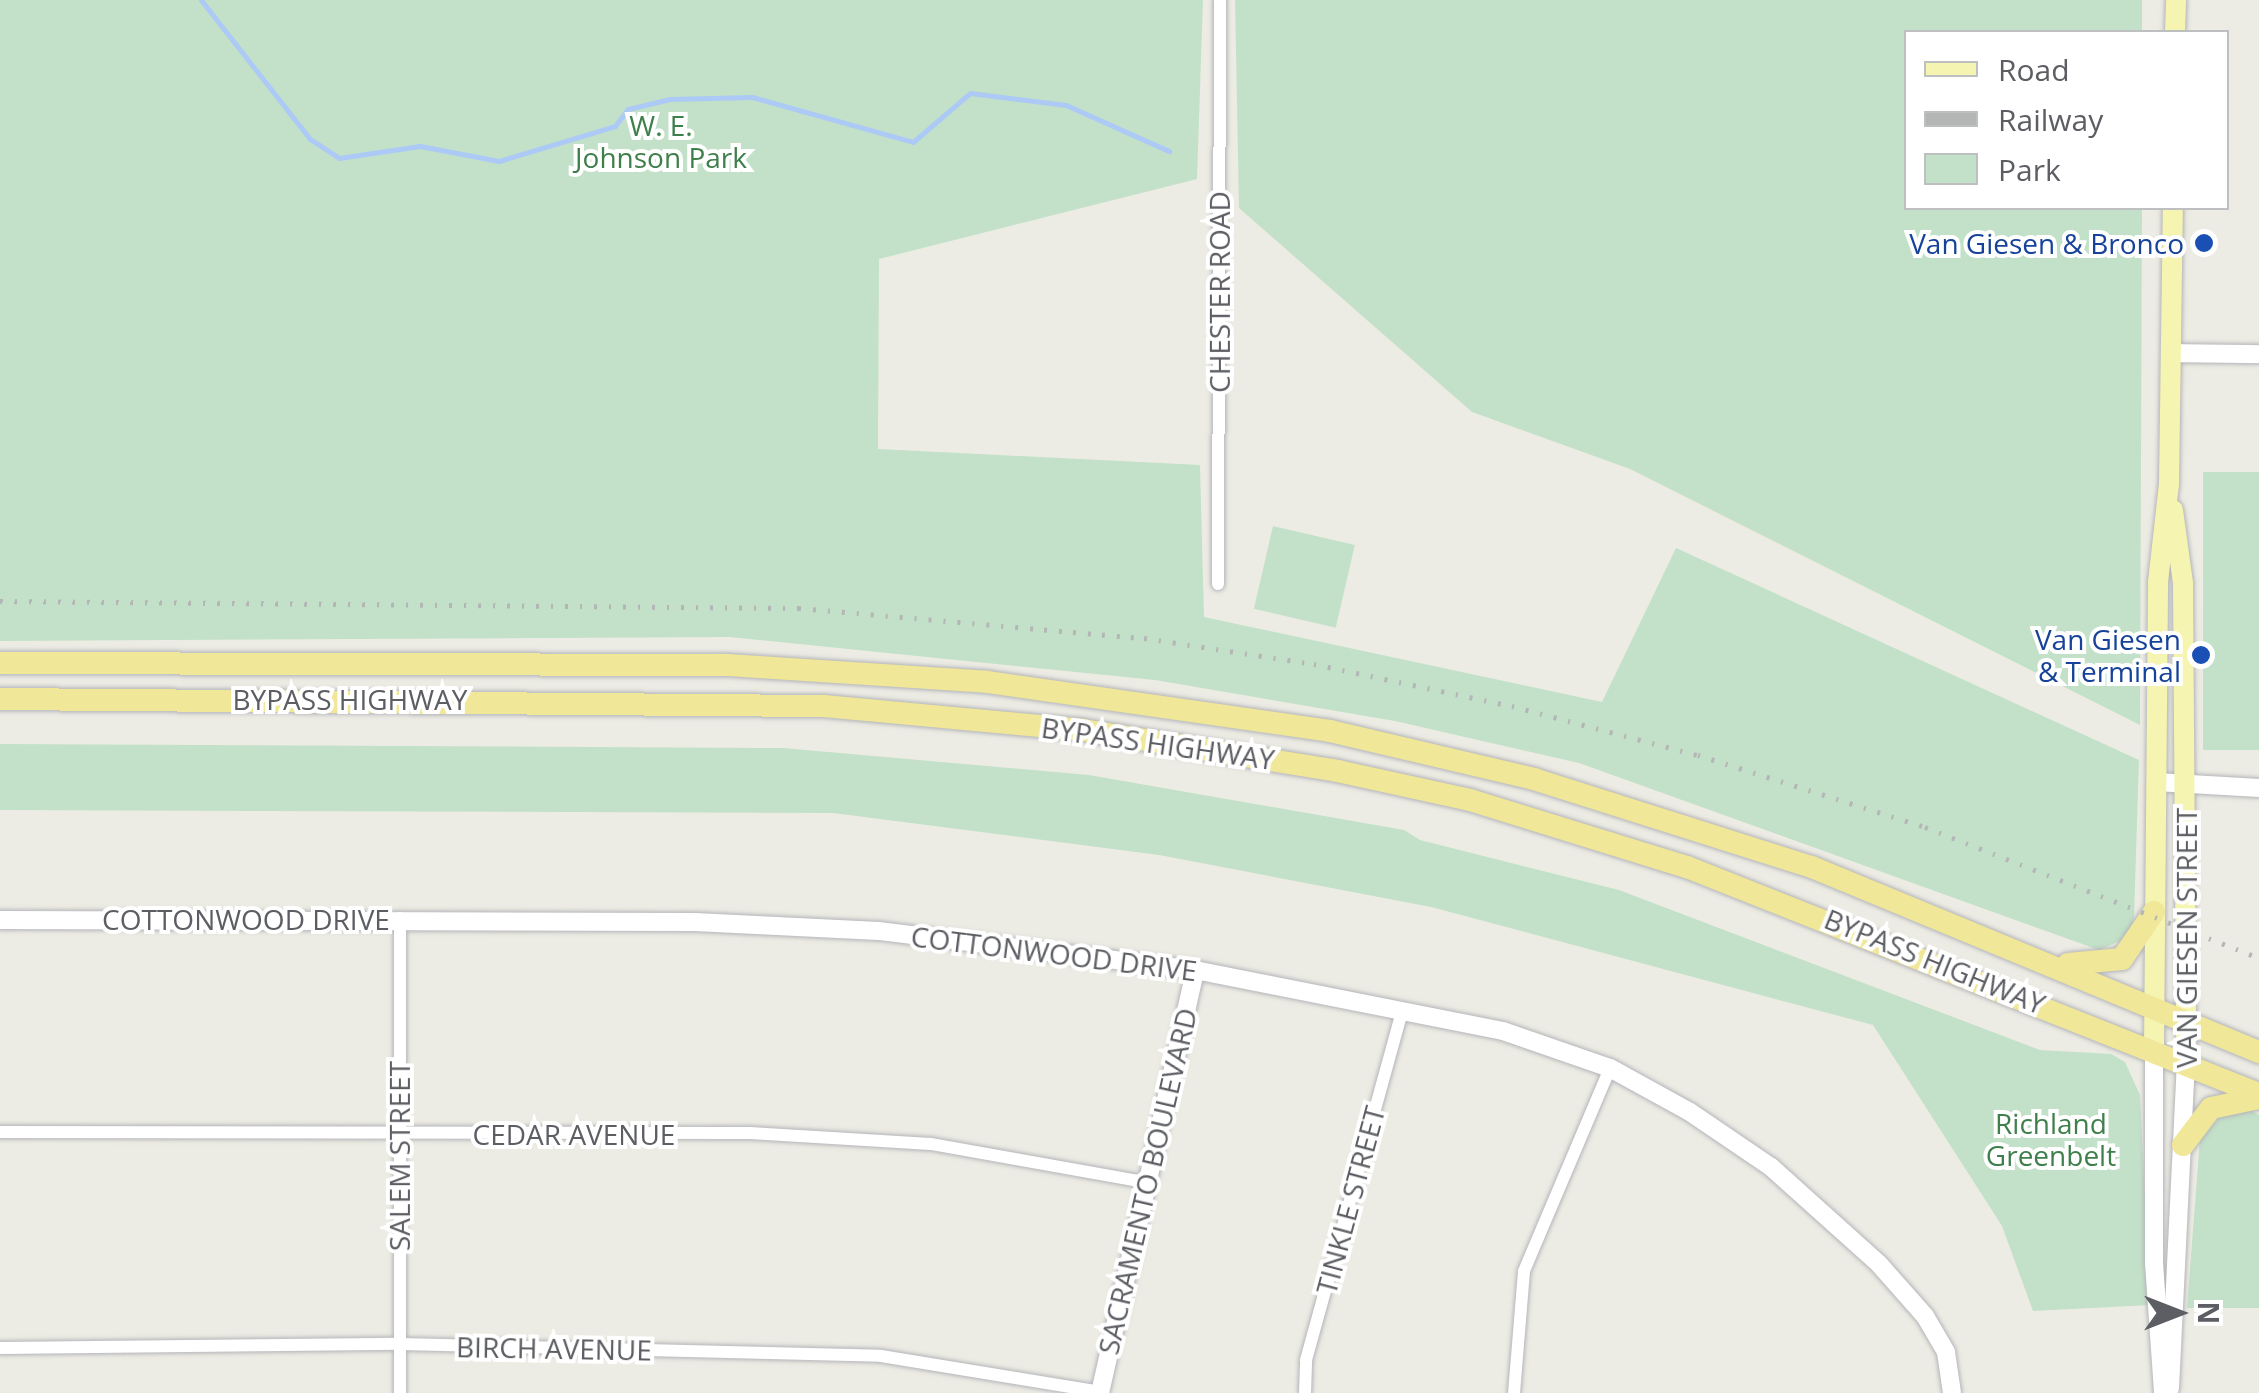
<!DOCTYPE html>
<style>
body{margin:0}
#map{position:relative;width:2259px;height:1393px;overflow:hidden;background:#edece4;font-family:"Open Sans",sans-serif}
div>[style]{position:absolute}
.green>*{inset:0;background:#c3e1c8;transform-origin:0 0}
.stream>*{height:5px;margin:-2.5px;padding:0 2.5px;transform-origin:2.5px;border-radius:2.5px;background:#accaf5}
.roads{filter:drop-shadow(0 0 2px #b4b5ba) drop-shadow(0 0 2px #b4b5ba)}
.street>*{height:12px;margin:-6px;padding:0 6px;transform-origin:6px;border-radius:6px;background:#fff}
.secondary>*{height:18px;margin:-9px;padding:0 9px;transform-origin:9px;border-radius:9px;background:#fff}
.primary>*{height:20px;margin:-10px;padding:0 10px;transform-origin:10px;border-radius:10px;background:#f5f4b1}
.highway>*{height:22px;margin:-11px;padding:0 11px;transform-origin:11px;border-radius:11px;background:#f0e798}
.rail>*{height:5px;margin-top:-2.5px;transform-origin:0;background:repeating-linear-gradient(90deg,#b4b5b5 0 2.5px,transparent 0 14.5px)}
.dots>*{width:28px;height:28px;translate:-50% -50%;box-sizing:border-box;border:5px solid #fff;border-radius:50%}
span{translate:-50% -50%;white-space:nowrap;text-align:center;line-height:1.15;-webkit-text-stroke:8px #fff;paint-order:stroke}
.park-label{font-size:28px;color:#3f7f4b}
.transit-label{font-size:28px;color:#164399}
.right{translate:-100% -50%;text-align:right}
.street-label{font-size:28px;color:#5c5e63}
.legend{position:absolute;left:1904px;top:30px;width:325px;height:180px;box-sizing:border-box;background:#fff;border:2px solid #bebfc1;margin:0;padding:12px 18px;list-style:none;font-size:30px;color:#5c5e63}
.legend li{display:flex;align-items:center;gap:20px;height:50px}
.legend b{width:50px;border:2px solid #bebfc1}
.north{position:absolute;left:2129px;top:1263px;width:100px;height:100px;-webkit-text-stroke:8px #fff;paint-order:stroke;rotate:90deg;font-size:28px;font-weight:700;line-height:40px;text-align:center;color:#5c5e63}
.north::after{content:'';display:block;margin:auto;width:35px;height:45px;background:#5c5e63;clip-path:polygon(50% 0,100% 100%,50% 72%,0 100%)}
</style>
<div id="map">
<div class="green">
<i style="clip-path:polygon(0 0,1203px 0,1197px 179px,879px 259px,878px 449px,1200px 465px,1204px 617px,1602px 702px,1676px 548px,2139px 760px,2134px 918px,2127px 938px,2099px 950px,1579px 763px,1395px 721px,1155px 680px,729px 637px,0 641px)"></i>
<i style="clip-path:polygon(1235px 0,2142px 0,2142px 32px,1906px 32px,1906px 208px,2142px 208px,2140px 725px,1630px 469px,1472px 412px,1239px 208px)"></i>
<i style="left:2259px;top:472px;width:278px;height:56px;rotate:90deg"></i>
<i style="left:1273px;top:526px;width:84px;height:85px;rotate:13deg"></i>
<i style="clip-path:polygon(0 744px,783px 748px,1089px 775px,1404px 830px,1420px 840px,1619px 890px,2040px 1050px,2111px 1054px,2125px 1062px,2140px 1095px,2150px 1305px,2033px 1311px,2002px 1226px,1873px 1025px,1431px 907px,1159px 855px,833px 813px,0 810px)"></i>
<i style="clip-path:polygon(2250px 1110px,2259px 1115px,2259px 1308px,2187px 1308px,2200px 1139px,2219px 1118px)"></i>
</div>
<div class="stream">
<i style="left:201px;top:0;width:177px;rotate:51.9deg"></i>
<i style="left:310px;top:139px;width:35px;rotate:33deg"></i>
<i style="left:339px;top:158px;width:82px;rotate:-8.4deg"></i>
<i style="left:420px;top:146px;width:80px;rotate:10.8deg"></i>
<i style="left:499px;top:161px;width:121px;rotate:-16.8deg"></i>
<i style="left:615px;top:126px;width:21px;rotate:-53deg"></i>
<i style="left:628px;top:109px;width:43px;rotate:-13.4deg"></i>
<i style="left:670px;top:99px;width:82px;rotate:-1.4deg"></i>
<i style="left:752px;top:97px;width:167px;rotate:15.6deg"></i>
<i style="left:913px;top:142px;width:75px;rotate:-40.7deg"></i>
<i style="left:970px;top:93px;width:97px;rotate:7.1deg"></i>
<i style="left:1066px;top:105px;width:113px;rotate:24.1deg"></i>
</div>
<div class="roads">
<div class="street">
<i style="left:1218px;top:584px;width:584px;rotate:-89.8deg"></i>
<i style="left:400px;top:918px;width:475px;rotate:90deg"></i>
<i style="left:0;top:1132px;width:750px;rotate:0.08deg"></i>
<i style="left:750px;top:1133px;width:181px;rotate:3.5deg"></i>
<i style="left:931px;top:1144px;width:217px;rotate:10.1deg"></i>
<i style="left:0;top:1348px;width:401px;rotate:-0.6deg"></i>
<i style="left:401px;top:1344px;width:480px;rotate:1.4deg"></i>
<i style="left:881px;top:1356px;width:223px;rotate:9.3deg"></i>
<i style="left:1305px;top:1393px;width:33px;rotate:-88deg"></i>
<i style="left:1306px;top:1360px;width:364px;rotate:-74.6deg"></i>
<i style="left:1514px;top:1393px;width:122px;rotate:-85.3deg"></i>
<i style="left:1524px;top:1271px;width:220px;rotate:-67deg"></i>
</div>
<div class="secondary">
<i style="left:2171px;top:353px;width:88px;rotate:0.7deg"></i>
<i style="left:2156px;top:782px;width:103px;rotate:3.3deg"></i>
<i style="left:0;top:920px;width:695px;rotate:0.16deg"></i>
<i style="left:695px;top:922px;width:184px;rotate:2.8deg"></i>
<i style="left:879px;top:931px;width:318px;rotate:7deg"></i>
<i style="left:1195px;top:970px;width:314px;rotate:11.2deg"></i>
<i style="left:1503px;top:1031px;width:113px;rotate:19.1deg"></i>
<i style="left:1610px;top:1068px;width:91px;rotate:28.8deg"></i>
<i style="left:1690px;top:1112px;width:98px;rotate:34.2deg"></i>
<i style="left:1771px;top:1167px;width:145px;rotate:41.9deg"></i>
<i style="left:1879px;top:1264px;width:69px;rotate:48.5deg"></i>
<i style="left:1925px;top:1316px;width:42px;rotate:59.7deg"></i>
<i style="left:1946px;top:1352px;width:41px;rotate:81.7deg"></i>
<i style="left:2154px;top:1049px;width:214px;rotate:90deg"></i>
<i style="left:2154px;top:1263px;width:130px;rotate:86deg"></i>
<i style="left:2170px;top:1388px;width:326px;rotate:-87.2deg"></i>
<i style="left:1100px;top:1393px;width:434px;rotate:-77.3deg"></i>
</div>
<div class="primary">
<i style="left:2175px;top:32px;width:32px;rotate:-88deg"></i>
<i style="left:2173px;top:510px;width:74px;rotate:82.2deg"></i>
<i style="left:2183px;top:583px;width:479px;rotate:89.6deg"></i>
<i style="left:2154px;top:1049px;width:467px;rotate:-89.5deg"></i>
<i style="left:2158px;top:582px;width:99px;rotate:-83.6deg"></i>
<i style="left:2169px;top:484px;width:276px;rotate:-89.2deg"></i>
</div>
<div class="highway">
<i style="left:0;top:663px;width:727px;rotate:0.16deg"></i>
<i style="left:727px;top:665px;width:261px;rotate:3.7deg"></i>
<i style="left:987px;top:682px;width:346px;rotate:8.1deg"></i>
<i style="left:1330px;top:731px;width:210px;rotate:13.2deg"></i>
<i style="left:1534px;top:779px;width:292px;rotate:17.6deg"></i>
<i style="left:1812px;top:867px;width:484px;rotate:22.5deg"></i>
<i style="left:0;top:699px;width:824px;rotate:0.49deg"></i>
<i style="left:824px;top:706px;width:260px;rotate:5.3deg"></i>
<i style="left:1083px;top:730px;width:258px;rotate:9.1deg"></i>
<i style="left:1338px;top:771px;width:135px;rotate:12.4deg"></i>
<i style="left:1470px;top:800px;width:227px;rotate:17.2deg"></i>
<i style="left:1687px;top:867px;width:615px;rotate:21.65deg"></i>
<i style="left:2068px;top:964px;width:54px;rotate:-5.3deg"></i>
<i style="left:2122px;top:959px;width:57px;rotate:-55.8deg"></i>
<i style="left:2183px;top:1145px;width:46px;rotate:-52.9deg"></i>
<i style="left:2211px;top:1108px;width:49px;rotate:-11.8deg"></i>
</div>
</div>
<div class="rail">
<i style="left:0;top:601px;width:799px;rotate:0.5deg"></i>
<i style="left:799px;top:608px;width:346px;rotate:5deg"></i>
<i style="left:1144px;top:638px;width:172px;rotate:8.7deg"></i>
<i style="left:1314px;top:664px;width:202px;rotate:12deg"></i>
<i style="left:1512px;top:706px;width:192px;rotate:14.8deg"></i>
<i style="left:1698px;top:755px;width:238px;rotate:17.6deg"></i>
<i style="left:1925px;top:827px;width:359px;rotate:21.4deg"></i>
</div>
<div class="dots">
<i style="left:2204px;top:243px;background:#1a4fb4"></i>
<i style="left:2201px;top:655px;background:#1a4fb4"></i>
</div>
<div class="park-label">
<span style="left:661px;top:141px">W. E.<br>Johnson Park</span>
<span style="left:2051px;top:1139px">Richland<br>Greenbelt</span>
</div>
<div class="transit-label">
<span class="right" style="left:2184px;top:243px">Van Giesen &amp; Bronco</span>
<span class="right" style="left:2181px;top:655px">Van Giesen<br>&amp; Terminal</span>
</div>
<div class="street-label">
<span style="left:1219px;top:292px;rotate:-90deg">CHESTER ROAD</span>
<span style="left:350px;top:699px">BYPASS HIGHWAY</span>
<span style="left:1158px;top:743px;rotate:8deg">BYPASS HIGHWAY</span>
<span style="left:246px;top:919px">COTTONWOOD DRIVE</span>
<span style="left:2186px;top:938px;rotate:-90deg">VAN GIESEN STREET</span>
<span style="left:1054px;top:953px;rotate:7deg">COTTONWOOD DRIVE</span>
<span style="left:1935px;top:961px;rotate:22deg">BYPASS HIGHWAY</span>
<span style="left:574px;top:1134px">CEDAR AVENUE</span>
<span style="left:399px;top:1156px;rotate:-90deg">SALEM STREET</span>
<span style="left:1147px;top:1181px;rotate:-77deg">SACRAMENTO BOULEVARD</span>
<span style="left:1350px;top:1200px;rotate:-75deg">TINKLE STREET</span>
<span style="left:554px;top:1348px;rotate:1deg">BIRCH AVENUE</span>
</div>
<ul class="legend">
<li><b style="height:12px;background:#f5f4b1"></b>Road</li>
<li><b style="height:12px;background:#b4b5b5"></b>Railway</li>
<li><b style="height:28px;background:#c3e1c8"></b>Park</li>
</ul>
<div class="north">N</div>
</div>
